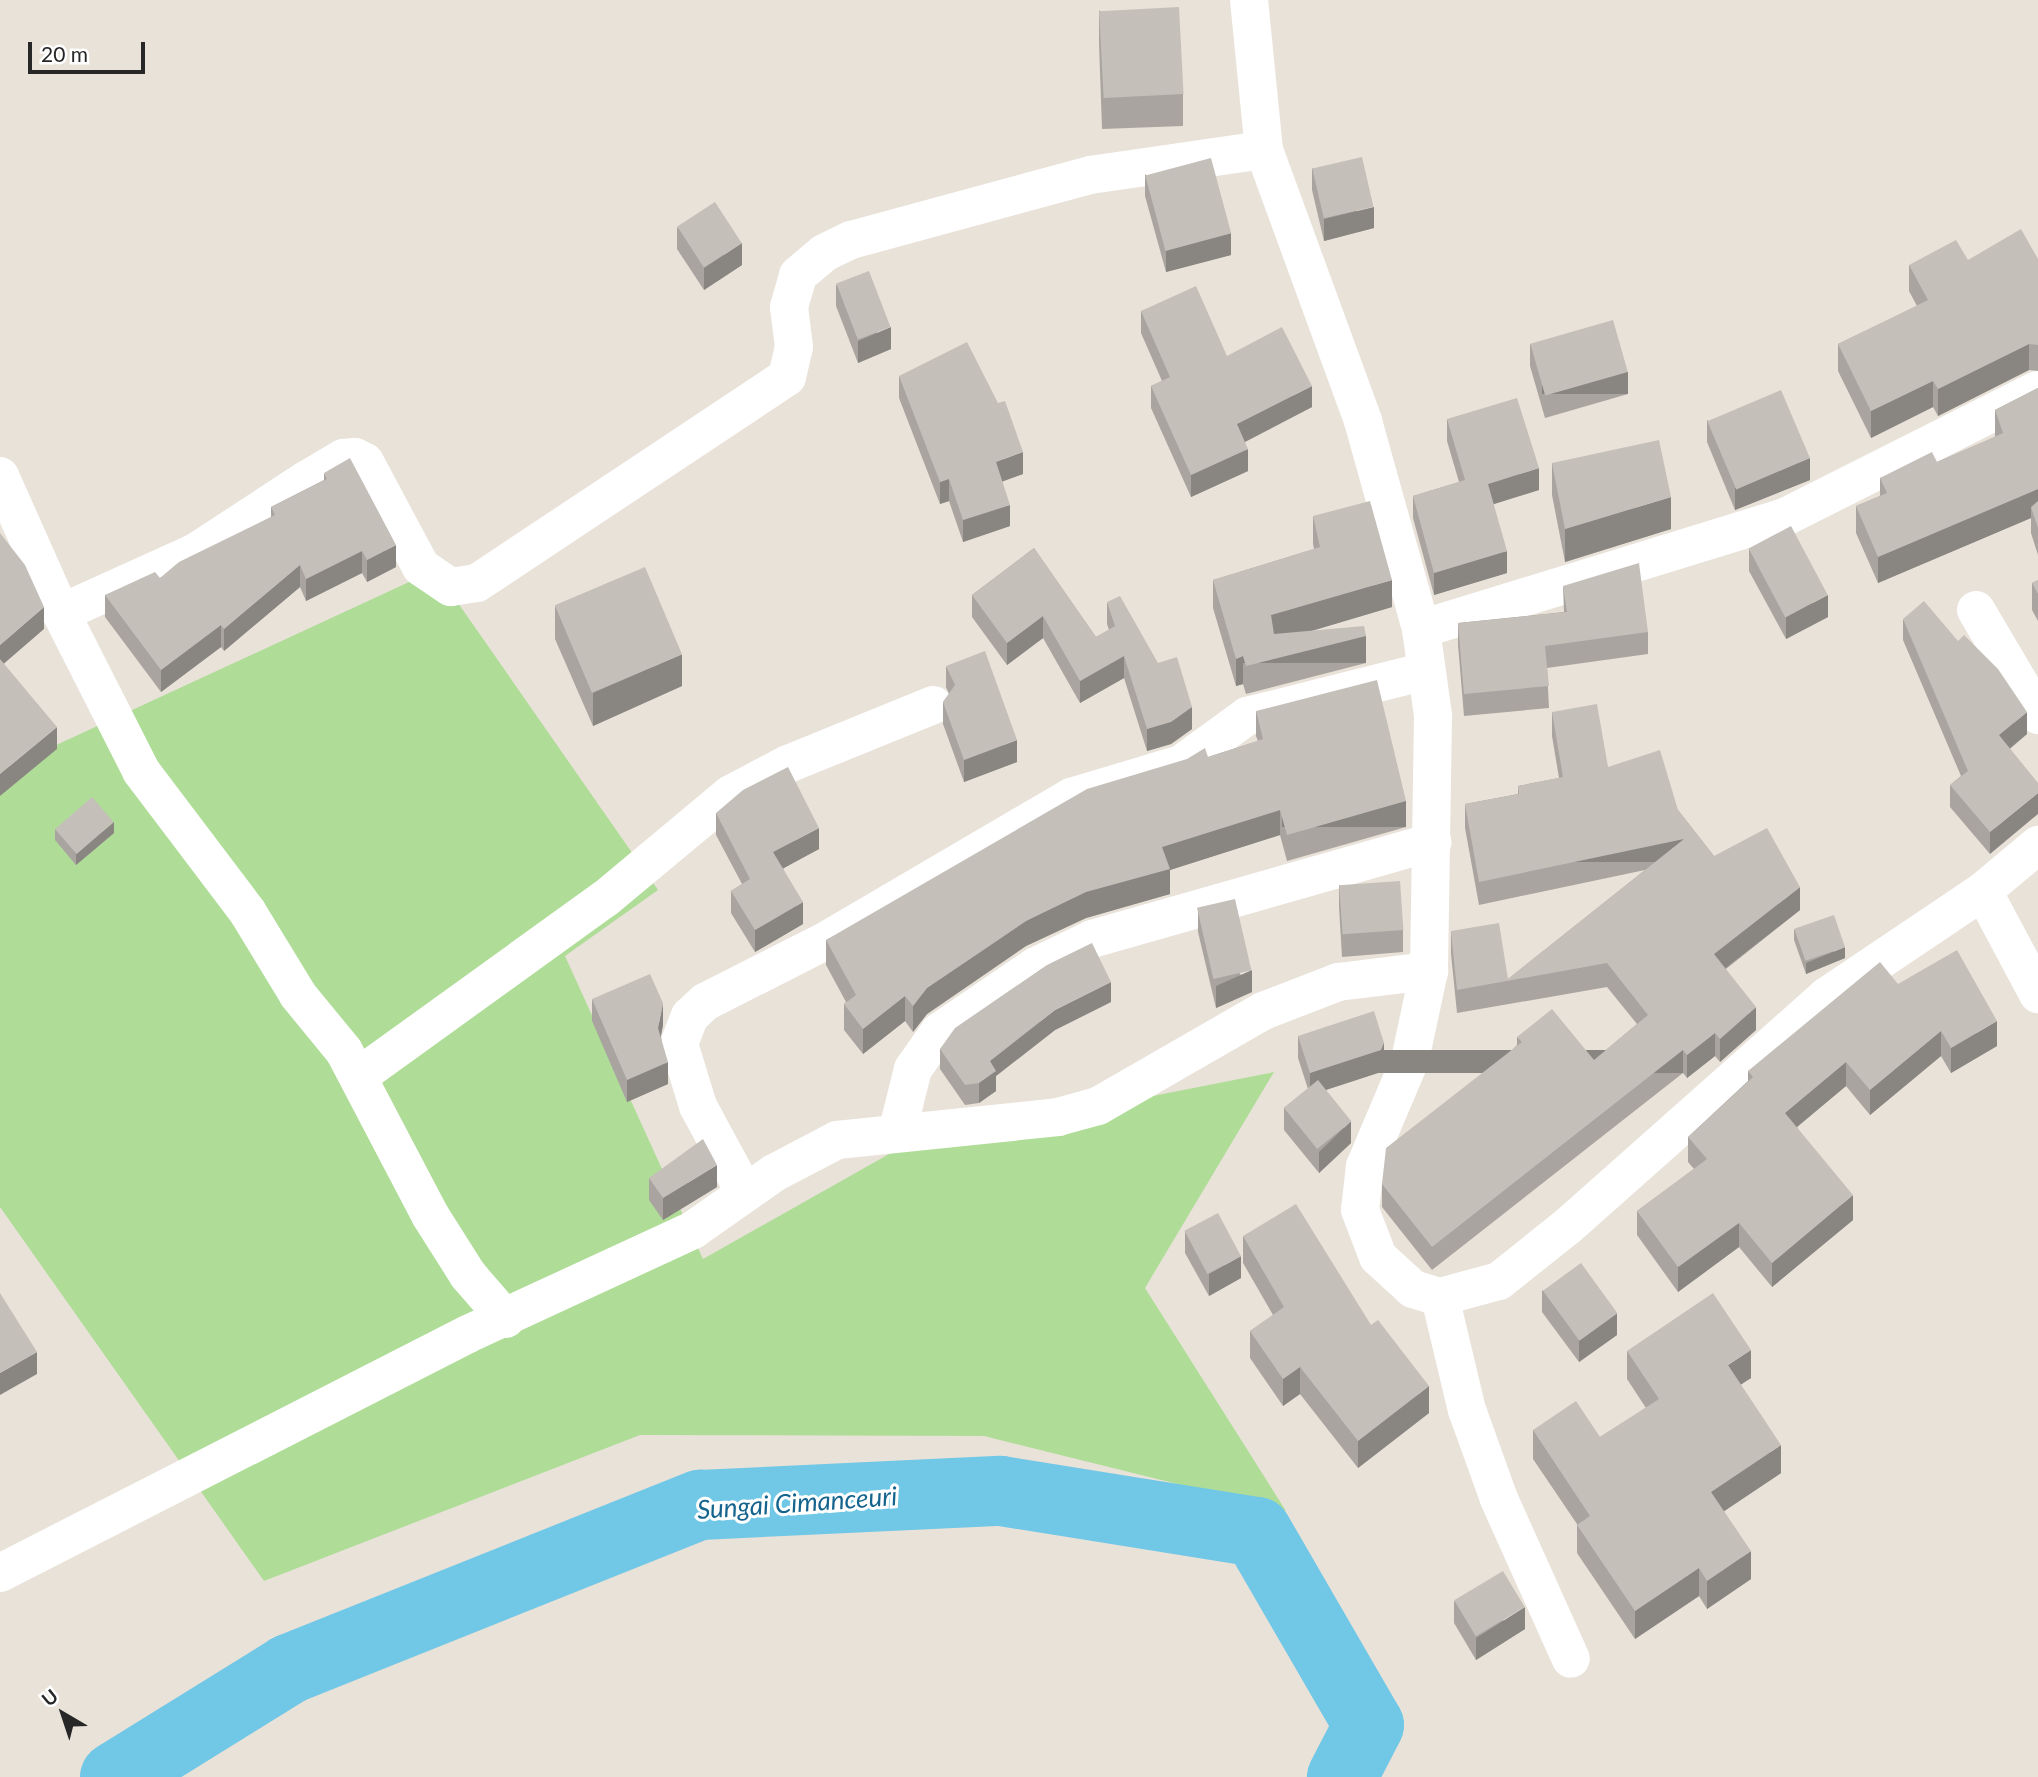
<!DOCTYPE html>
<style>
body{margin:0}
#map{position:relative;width:2038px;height:1777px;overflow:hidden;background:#e9e2d9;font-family:Lato,sans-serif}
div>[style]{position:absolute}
.green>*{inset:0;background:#afdd98}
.river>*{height:70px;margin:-35px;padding:0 35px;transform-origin:35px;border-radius:35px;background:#71c7e6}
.minor>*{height:38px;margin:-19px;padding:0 19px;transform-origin:19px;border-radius:19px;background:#fff}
.wall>*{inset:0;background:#a9a49f}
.shaded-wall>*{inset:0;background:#898682;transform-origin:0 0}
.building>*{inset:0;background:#c4bfb9;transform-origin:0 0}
span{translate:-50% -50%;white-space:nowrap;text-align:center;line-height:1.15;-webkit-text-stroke:6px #fff;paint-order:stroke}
.water-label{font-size:26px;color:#15648d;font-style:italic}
.north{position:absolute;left:28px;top:1679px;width:70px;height:70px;-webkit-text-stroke:5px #fff;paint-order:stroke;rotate:321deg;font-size:19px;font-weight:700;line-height:28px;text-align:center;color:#272727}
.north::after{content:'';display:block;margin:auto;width:24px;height:32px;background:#272727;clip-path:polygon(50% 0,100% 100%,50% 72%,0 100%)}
.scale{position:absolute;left:28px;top:42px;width:117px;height:32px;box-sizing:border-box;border:4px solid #272727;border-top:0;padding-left:9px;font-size:21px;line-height:24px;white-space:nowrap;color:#272727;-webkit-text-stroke:5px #fff;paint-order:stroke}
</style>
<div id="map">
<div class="green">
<i style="clip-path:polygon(435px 570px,658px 890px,565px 956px,703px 1259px,905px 1145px,1274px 1072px,1145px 1288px,1286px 1511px,984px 1436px,640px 1435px,264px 1581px,0 1207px,0 771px)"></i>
</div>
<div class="river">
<i style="left:115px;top:1777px;width:205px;rotate:-31.8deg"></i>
<i style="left:289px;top:1669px;width:443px;rotate:-21.8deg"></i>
<i style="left:700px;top:1505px;width:301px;rotate:-2.7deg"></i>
<i style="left:1001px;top:1491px;width:259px;rotate:9.1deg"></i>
<i style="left:1257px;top:1532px;width:223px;rotate:59.9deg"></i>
<i style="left:1369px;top:1725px;width:59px;rotate:117.4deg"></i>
</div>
<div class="minor">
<i style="left:1249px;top:0;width:151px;rotate:84.3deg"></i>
<i style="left:1264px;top:150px;width:289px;rotate:69.9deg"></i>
<i style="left:1363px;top:421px;width:216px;rotate:74.4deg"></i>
<i style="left:1421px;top:629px;width:88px;rotate:82.1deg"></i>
<i style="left:1433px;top:716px;width:255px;rotate:90.9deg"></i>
<i style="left:1429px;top:971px;width:91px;rotate:102.1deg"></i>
<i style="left:1410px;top:1060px;width:115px;rotate:113deg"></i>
<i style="left:1365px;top:1166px;width:44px;rotate:96.5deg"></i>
<i style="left:1360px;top:1210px;width:50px;rotate:69deg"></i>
<i style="left:1378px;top:1257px;width:47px;rotate:42.4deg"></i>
<i style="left:1413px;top:1289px;width:28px;rotate:17deg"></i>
<i style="left:1440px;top:1297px;width:61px;rotate:-15.2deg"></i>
<i style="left:1499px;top:1281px;width:88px;rotate:-38.6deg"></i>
<i style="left:1568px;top:1226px;width:346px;rotate:-41.6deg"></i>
<i style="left:1827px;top:996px;width:188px;rotate:-33.9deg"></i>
<i style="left:1983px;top:891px;width:72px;rotate:-39.9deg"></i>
<i style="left:0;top:476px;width:150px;rotate:66deg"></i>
<i style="left:61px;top:613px;width:148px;rotate:-24.3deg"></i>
<i style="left:196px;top:552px;width:131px;rotate:-33.2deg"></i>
<i style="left:306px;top:480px;width:43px;rotate:-30.7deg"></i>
<i style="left:343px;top:458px;width:12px;rotate:-5deg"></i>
<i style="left:355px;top:457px;width:11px;rotate:27deg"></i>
<i style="left:365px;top:462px;width:119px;rotate:61.9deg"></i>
<i style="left:421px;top:567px;width:36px;rotate:34deg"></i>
<i style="left:451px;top:587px;width:26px;rotate:-9deg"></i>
<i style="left:477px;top:583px;width:372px;rotate:-33.6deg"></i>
<i style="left:787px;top:377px;width:31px;rotate:-77deg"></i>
<i style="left:794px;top:347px;width:40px;rotate:-97.1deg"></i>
<i style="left:789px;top:307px;width:33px;rotate:-74deg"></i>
<i style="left:798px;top:275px;width:34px;rotate:-40deg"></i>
<i style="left:824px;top:253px;width:30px;rotate:-26deg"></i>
<i style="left:851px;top:240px;width:248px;rotate:-15.2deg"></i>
<i style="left:1090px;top:175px;width:176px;rotate:-8.2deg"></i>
<i style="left:1976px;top:610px;width:122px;rotate:59.4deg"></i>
<i style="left:61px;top:613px;width:177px;rotate:63.1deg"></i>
<i style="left:141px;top:771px;width:176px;rotate:52.9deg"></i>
<i style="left:247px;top:911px;width:98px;rotate:58.7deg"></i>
<i style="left:298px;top:995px;width:72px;rotate:50.6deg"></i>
<i style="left:344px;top:1051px;width:185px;rotate:62.3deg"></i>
<i style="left:430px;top:1215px;width:71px;rotate:57.7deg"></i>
<i style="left:468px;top:1275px;width:58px;rotate:49.2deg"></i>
<i style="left:1421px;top:629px;width:381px;rotate:-17.1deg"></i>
<i style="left:1785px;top:517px;width:283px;rotate:-26.7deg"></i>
<i style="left:1983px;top:891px;width:117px;rotate:61.9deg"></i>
<i style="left:359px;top:1076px;width:304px;rotate:-35.8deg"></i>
<i style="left:606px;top:898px;width:163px;rotate:-39.8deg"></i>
<i style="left:731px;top:794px;width:64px;rotate:-27.8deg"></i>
<i style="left:788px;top:764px;width:157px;rotate:-22.1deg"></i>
<i style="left:897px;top:1133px;width:66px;rotate:-76deg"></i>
<i style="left:913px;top:1069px;width:45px;rotate:-54.9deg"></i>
<i style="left:939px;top:1032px;width:117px;rotate:-34.2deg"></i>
<i style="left:1036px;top:966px;width:62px;rotate:-25.7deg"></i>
<i style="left:1092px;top:939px;width:354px;rotate:-15.9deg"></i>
<i style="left:745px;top:1193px;width:99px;rotate:-118.4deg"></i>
<i style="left:698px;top:1106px;width:65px;rotate:-107deg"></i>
<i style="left:679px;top:1044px;width:30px;rotate:-69deg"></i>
<i style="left:690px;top:1016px;width:21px;rotate:-43deg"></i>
<i style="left:705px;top:1002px;width:139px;rotate:-26.9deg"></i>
<i style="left:829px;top:939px;width:281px;rotate:-30.4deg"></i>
<i style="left:1071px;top:797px;width:115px;rotate:-16.7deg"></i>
<i style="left:1181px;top:764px;width:82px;rotate:-36deg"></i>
<i style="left:1247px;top:716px;width:185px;rotate:-14.1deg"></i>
<i style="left:1440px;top:1297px;width:116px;rotate:76.6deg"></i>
<i style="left:1467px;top:1410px;width:95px;rotate:70.2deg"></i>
<i style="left:1499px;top:1499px;width:175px;rotate:65.8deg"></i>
<i style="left:0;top:1573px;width:525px;rotate:-27.05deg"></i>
<i style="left:468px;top:1334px;width:248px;rotate:-24.8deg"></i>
<i style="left:693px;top:1230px;width:99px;rotate:-35.1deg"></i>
<i style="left:774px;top:1173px;width:71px;rotate:-27.6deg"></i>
<i style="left:837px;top:1140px;width:222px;rotate:-5.9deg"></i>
<i style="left:1058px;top:1117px;width:41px;rotate:-15.4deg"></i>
<i style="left:1098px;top:1106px;width:190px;rotate:-29.9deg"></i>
<i style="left:1263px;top:1011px;width:80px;rotate:-21.1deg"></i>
<i style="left:1338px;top:982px;width:92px;rotate:-6.9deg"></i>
</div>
<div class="wall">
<i style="clip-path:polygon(1099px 10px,1183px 94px,1183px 126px,1102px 129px,1099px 43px)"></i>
<i style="clip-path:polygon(1312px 168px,1374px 228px,1324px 241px,1312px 190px)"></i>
<i style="clip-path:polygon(1145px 174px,1231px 255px,1166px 272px,1145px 196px)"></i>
<i style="clip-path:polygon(677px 227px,742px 265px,704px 290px,677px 249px)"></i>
<i style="clip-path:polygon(2038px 259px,2038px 371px,2029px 370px,1938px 416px,1933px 407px,1871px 438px,1838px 371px,1838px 344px,1917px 306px,1909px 291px,1909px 265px,1968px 260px)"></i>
<i style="clip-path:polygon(836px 284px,891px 349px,858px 363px,836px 306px)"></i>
<i style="clip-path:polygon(1141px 311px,1227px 356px,1312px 407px,1245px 442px,1248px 471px,1191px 497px,1151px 408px,1151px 386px,1162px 381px,1141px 333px)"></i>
<i style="clip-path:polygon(1530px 344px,1628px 394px,1545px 418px,1530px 366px)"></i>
<i style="clip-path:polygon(899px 376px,1023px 474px,1002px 481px,1010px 526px,963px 542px,949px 501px,940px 504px,899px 398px)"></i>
<i style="clip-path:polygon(2038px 388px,2038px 555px,2031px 533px,2031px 518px,1878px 583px,1856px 533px,1856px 506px,1880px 496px,1880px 478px,1937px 462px,1995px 437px,1995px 410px)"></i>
<i style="clip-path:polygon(1447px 419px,1539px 490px,1493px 504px,1507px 573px,1434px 595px,1413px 518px,1413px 496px,1459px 482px,1447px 441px)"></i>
<i style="clip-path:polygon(1707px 420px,1810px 480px,1735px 510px,1707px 442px)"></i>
<i style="clip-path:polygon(1552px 463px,1671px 529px,1565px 562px,1552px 495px)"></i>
<i style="clip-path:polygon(324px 473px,396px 567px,367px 582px,362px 573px,306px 601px,300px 587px,224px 651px,221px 647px,161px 692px,105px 617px,105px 595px,160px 578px,271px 517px,271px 507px,324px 480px)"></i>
<i style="clip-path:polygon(1313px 516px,1392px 607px,1311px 631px,1366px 663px,1246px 694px,1243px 684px,1236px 686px,1213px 608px,1213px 580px,1314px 549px,1313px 544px)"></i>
<i style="clip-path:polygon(1034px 548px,1096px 637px,1109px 630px,1107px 624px,1107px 602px,1192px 729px,1171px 744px,1147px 751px,1124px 678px,1080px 703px,1043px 638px,1007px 665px,972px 617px,972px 595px)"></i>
<i style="clip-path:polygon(1749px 549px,1828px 617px,1786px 639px,1749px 571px)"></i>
<i style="clip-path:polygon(2038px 580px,2038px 621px,2032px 610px,2032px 583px)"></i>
<i style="clip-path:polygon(1563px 586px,1648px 632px,1648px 654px,1547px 668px,1549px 708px,1464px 716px,1458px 645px,1458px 623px,1564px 612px)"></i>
<i style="clip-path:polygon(555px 606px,682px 686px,593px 726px,555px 639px)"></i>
<i style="clip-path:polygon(1903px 619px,2027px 734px,2010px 749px,1990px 854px,1950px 807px,1950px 785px,1961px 776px,1903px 640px)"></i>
<i style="clip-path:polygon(946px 666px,1017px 762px,964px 782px,943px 724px,943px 702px,949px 694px,946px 687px)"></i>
<i style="clip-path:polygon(1256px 711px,1406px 827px,1287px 861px,1280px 835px,1170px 870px,1170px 894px,1086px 918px,1026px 946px,927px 1014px,913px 1032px,905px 1021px,863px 1054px,844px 1030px,844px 1004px,846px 1002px,826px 965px,826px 940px,1208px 757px,1258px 741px,1256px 736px)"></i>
<i style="clip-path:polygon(1552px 712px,1608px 767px,1678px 810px,1714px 856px,1800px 910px,1726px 969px,1756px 1030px,1720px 1062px,1715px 1056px,1687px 1078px,1683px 1073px,1432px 1270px,1382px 1207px,1382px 1184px,1517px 1045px,1517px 1037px,1594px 1060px,1637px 1024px,1607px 987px,1457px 1013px,1451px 954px,1451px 931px,1508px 979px,1645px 870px,1479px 905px,1465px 828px,1465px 804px,1518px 794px,1518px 786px,1559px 778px,1552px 736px)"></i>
<i style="clip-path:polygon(716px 813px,819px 849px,783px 868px,803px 924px,755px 952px,731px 913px,731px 891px,742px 884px,716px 835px)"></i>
<i style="clip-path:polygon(55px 829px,114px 833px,76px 865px,55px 840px)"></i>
<i style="clip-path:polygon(1339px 885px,1403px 930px,1403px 952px,1342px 957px,1339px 907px)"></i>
<i style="clip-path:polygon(1198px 910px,1252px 992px,1216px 1008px,1198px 932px)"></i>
<i style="clip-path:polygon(1794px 929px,1845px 958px,1806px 974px,1794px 940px)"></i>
<i style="clip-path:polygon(1898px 984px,1997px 1046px,1951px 1073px,1941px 1056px,1870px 1115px,1846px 1086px,1797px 1127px,1853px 1220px,1772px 1287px,1739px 1247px,1678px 1292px,1637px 1235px,1637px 1211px,1694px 1169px,1688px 1162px,1688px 1137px,1748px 1081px,1748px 1071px)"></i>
<i style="clip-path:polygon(592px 999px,663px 1025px,661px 1036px,668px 1084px,627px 1102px,592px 1021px)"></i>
<i style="clip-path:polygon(1111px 1002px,1055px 1030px,996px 1076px,996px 1091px,979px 1103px,965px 1105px,940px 1069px,940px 1049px)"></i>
<i style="clip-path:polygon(1298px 1036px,1384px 1065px,1381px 1072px,1326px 1090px,1351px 1143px,1319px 1173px,1284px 1130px,1284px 1108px,1308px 1089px,1298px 1058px)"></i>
<i style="clip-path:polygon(649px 1178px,717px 1187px,663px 1220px,649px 1200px)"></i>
<i style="clip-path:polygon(1185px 1231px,1241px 1278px,1209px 1296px,1185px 1253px)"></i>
<i style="clip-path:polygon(1243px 1236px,1371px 1325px,1429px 1413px,1358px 1468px,1300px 1394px,1283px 1406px,1250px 1358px,1250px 1331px,1273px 1315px,1243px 1263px)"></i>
<i style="clip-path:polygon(1542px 1290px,1617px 1335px,1579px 1362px,1542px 1312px)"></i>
<i style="clip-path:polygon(1627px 1351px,1751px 1378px,1740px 1385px,1781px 1473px,1724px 1511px,1751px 1579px,1707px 1609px,1699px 1596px,1635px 1639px,1577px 1553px,1577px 1524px,1533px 1459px,1533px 1430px,1600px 1437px,1646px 1408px,1627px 1379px)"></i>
<i style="clip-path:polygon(1454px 1601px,1525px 1629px,1476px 1660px,1454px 1623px)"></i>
</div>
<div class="shaded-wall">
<i style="clip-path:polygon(1374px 207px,1374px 228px,1324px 241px,1324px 219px)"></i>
<i style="clip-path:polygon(1231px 233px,1231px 255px,1166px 272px,1166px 250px)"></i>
<i style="clip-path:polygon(742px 243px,742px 265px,704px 290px,704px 268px)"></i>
<i style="clip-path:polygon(891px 327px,891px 349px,858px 363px,858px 341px)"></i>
<i style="clip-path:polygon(2029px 344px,2029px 370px,1938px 416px,1938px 389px)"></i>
<i style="left:1628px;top:372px;width:22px;height:86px;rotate:90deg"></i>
<i style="clip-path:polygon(1933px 381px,1933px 407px,1871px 438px,1871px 411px)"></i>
<i style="clip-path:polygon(1312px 386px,1312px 407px,1237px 446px,1237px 424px)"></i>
<i style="clip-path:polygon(1248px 449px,1248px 471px,1191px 497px,1191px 475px)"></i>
<i style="clip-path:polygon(1023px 452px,1023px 474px,996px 484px,996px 462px)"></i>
<i style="clip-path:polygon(1810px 458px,1810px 480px,1735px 510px,1735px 488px)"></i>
<i style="clip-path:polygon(1539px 468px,1539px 490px,1488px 506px,1488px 484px)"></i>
<i style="clip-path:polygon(949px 479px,949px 501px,940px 504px,940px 482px)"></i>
<i style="clip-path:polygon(2038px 489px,2038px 515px,2031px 507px,2031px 518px,1878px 583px,1878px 557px)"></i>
<i style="clip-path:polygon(1671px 497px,1671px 529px,1565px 562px,1565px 529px)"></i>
<i style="clip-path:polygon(1010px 505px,1010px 526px,963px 542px,963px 520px)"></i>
<i style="clip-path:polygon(396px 545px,396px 567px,367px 582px,367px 560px)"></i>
<i style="clip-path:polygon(362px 551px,362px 573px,306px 601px,306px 579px)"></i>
<i style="clip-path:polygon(1507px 551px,1507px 573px,1434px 595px,1434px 573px)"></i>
<i style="clip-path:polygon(300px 565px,300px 587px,224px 651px,224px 629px)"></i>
<i style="clip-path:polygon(1392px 580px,1392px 607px,1271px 643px,1271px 615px)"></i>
<i style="clip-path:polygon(1828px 595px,1828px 617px,1786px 639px,1786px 617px)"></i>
<i style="clip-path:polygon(44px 607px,44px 629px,0 667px,0 645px)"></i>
<i style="clip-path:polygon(1043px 616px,1043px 638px,1007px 665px,1007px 643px)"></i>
<i style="clip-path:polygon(221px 625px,221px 647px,161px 692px,161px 670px)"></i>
<i style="left:1366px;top:636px;width:27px;height:124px;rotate:90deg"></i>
<i style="clip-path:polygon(682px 654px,682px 686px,593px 726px,593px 693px)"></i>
<i style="clip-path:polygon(1124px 656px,1124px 678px,1080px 703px,1080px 681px)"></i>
<i style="clip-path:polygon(1243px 656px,1243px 684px,1236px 686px,1236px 659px)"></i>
<i style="clip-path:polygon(1192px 707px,1192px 729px,1171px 744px,1147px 751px,1147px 729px)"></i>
<i style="clip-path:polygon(2027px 712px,2027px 734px,1999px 757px,1999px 735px)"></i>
<i style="clip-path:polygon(57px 727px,57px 749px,0 796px,0 774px)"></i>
<i style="clip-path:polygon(1017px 740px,1017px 762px,964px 782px,964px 760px)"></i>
<i style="clip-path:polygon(2038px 793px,2038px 814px,1990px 854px,1990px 832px)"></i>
<i style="left:1406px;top:801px;width:26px;height:124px;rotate:90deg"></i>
<i style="clip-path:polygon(1280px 810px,1280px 835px,1170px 870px,1170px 894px,1086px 918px,1026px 946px,927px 1014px,913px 1032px,913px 1006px,927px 988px,1026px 921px,1162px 847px)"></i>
<i style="clip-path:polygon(114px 822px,114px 833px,76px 865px,76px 854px)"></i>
<i style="clip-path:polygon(819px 828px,819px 849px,773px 874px,773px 852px)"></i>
<i style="left:1684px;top:839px;width:23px;height:209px;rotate:90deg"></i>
<i style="clip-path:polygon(1800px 887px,1800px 910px,1714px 977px,1714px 954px)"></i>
<i style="clip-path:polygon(803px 902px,803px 924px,755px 952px,755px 930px)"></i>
<i style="clip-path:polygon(1845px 947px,1845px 958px,1806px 974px,1806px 963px)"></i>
<i style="clip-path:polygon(1252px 970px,1252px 992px,1216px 1008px,1216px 986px)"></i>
<i style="clip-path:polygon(1111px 982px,1111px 1002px,1055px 1030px,996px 1076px,996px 1091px,979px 1103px,979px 1083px,990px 1061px,1055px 1010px)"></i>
<i style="clip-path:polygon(905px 996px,905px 1021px,863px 1054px,863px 1029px)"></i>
<i style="clip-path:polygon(663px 1003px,663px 1025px,658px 1050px,658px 1028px)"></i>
<i style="clip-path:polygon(1756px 1007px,1756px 1030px,1720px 1062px,1720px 1039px)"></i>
<i style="clip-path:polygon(1997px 1021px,1997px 1046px,1951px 1073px,1951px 1048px)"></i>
<i style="clip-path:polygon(1941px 1031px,1941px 1056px,1870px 1115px,1870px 1090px)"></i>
<i style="clip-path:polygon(1715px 1033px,1715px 1056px,1687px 1078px,1687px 1055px)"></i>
<i style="clip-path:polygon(1384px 1043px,1384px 1065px,1381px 1072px,1310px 1095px,1310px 1073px)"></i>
<i style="left:1683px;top:1050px;width:23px;height:319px;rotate:90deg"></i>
<i style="clip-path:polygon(668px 1062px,668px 1084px,627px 1102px,627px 1080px)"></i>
<i style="clip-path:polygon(1846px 1062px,1846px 1086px,1785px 1137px,1785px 1113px)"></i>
<i style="clip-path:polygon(1351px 1121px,1351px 1143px,1319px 1173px,1319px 1152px)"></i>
<i style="clip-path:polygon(717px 1165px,717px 1187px,663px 1220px,663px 1198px)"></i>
<i style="clip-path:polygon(1853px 1195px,1853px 1220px,1772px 1287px,1772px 1263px)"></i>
<i style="clip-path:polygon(1739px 1223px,1739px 1247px,1678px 1292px,1678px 1267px)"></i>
<i style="clip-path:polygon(1241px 1256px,1241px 1278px,1209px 1296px,1209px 1274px)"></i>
<i style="clip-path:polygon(1617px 1313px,1617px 1335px,1579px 1362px,1579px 1340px)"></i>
<i style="clip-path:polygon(1751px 1350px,1751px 1378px,1728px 1393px,1728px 1365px)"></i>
<i style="clip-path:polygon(37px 1352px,37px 1374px,0 1395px,0 1373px)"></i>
<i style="clip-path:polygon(1300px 1367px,1300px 1394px,1283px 1406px,1283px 1379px)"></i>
<i style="clip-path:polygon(1429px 1386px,1429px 1413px,1358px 1468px,1358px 1441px)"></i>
<i style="clip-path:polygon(1781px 1445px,1781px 1473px,1711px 1520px,1711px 1492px)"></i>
<i style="clip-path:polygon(1751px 1551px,1751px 1579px,1707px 1609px,1707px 1581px)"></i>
<i style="clip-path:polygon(1699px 1568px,1699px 1596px,1635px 1639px,1635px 1611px)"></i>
<i style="clip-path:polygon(1525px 1607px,1525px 1629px,1476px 1660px,1476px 1638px)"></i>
</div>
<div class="building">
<i style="left:1179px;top:7px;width:87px;height:80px;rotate:87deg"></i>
<i style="left:1362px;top:157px;width:51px;height:51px;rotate:77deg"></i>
<i style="left:1211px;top:158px;width:78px;height:68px;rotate:75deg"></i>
<i style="left:715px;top:202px;width:49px;height:45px;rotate:57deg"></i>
<i style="clip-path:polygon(2021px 229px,2038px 259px,2038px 345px,2029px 344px,1938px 389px,1933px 381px,1871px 411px,1838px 344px,1928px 300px,1909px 265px,1956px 240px,1968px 260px)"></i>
<i style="left:869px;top:271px;width:60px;height:35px;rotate:69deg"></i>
<i style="clip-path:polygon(1196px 286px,1227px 356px,1282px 327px,1312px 386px,1237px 424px,1248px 449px,1191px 475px,1151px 386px,1170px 377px,1141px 311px)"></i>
<i style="left:1613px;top:320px;width:54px;height:86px;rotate:74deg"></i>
<i style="clip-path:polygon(967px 342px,998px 403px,1005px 401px,1023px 452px,996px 462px,1010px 505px,963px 520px,949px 479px,940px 482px,899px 376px)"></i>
<i style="clip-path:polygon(2038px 388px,2038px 489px,1878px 557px,1856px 506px,1887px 493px,1880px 478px,1932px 452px,1937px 462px,2003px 433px,1995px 410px)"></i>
<i style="left:1781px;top:390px;width:74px;height:80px;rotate:67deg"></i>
<i style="clip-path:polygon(1517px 398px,1539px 468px,1488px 484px,1507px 551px,1434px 573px,1413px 496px,1465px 480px,1447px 419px)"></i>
<i style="clip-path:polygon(1659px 440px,1671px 497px,1565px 529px,1552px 463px)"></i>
<i style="clip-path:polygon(350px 458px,396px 545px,367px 560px,362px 551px,306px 579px,300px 565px,224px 629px,221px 625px,161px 670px,105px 595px,155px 572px,160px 578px,179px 562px,275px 515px,271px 507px,327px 479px,324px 473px)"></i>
<i style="clip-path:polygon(1370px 501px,1392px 580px,1271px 615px,1274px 634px,1364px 626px,1366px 636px,1246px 666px,1243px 656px,1236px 659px,1213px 580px,1320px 547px,1313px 516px)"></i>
<i style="clip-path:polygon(2038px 501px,2038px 528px,2031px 507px)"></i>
<i style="left:1791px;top:526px;width:78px;height:48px;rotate:62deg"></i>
<i style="clip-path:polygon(0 533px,25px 565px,44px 607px,0 645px)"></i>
<i style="clip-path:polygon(1034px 548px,1096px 637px,1115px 626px,1107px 602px,1120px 596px,1158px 663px,1177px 657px,1192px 707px,1171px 722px,1147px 729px,1124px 656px,1080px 681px,1043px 616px,1007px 643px,972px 595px)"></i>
<i style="clip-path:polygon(1639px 563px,1648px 632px,1545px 646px,1549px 686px,1464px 694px,1458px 623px,1567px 612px,1563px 586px)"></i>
<i style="left:645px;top:567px;width:95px;height:98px;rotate:67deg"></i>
<i style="clip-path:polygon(2038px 580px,2038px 594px,2032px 583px)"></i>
<i style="clip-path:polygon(1924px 601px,1958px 641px,1964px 635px,1998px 669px,2027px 712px,1999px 735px,2038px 783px,2038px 793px,1990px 832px,1950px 785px,1968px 771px,1903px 619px)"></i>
<i style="clip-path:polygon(985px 651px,1017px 740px,964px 760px,943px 702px,955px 685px,946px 666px)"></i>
<i style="clip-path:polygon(0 659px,57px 727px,0 774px)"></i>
<i style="clip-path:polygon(1377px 680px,1406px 801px,1287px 835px,1280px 810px,1162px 847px,1170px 869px,1086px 892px,1026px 921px,927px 988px,913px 1006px,905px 996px,863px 1029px,844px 1004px,856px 995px,826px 940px,1087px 789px,1187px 759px,1205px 748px,1208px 757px,1263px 739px,1256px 711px)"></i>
<i style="clip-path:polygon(1597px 704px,1608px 767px,1660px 750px,1678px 810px,1714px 856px,1767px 828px,1800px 887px,1714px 954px,1756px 1007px,1720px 1039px,1715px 1033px,1687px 1055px,1683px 1050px,1432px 1247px,1382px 1184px,1386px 1148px,1522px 1042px,1517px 1037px,1552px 1009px,1594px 1060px,1648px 1015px,1607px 963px,1457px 990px,1451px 931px,1499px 923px,1508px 979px,1684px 839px,1479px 882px,1465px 804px,1519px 794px,1518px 786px,1563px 777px,1552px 712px)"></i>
<i style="clip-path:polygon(788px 767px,819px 828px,773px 852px,803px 902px,755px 930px,731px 891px,750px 879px,716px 813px,743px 790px)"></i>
<i style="left:92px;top:797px;width:33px;height:49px;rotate:49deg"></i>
<i style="left:1400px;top:881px;width:49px;height:61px;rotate:86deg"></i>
<i style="left:1235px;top:899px;width:73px;height:39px;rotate:77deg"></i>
<i style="left:1834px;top:915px;width:34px;height:42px;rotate:71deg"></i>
<i style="clip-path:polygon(1092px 943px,1111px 982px,1055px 1010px,990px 1061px,996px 1071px,979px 1083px,965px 1085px,940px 1049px,955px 1028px,1047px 965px)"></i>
<i style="clip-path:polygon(1957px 950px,1997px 1021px,1951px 1048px,1941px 1031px,1870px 1090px,1846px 1062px,1785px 1113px,1853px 1195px,1772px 1263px,1739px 1223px,1678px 1267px,1637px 1211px,1707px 1159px,1688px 1137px,1753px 1077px,1748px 1071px,1880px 962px,1898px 984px)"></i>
<i style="clip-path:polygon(650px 974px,663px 1003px,658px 1028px,668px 1062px,627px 1080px,592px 999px)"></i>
<i style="clip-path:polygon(1374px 1011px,1384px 1043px,1381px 1050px,1310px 1073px,1298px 1036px)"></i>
<i style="left:1318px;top:1080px;width:53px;height:44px;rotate:51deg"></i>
<i style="clip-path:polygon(703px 1139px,717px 1165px,663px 1198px,649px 1178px)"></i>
<i style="clip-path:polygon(1296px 1204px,1371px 1325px,1378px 1320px,1429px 1386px,1358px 1441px,1300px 1367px,1283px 1379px,1250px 1331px,1284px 1307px,1243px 1236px)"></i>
<i style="left:1218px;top:1213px;width:49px;height:38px;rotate:62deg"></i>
<i style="left:1581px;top:1263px;width:62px;height:47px;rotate:54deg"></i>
<i style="clip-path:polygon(0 1293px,37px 1352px,0 1373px)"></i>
<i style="clip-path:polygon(1713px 1293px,1751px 1350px,1728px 1365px,1781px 1445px,1711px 1492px,1751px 1551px,1707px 1581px,1699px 1568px,1635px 1611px,1577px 1525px,1590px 1516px,1533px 1430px,1576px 1401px,1600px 1437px,1659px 1399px,1627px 1351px)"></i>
<i style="left:1503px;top:1571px;width:42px;height:57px;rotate:59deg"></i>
</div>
<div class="water-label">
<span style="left:797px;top:1503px;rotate:-4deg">Sungai Cimanceuri</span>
</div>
<div class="north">U</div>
<div class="scale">20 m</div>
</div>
